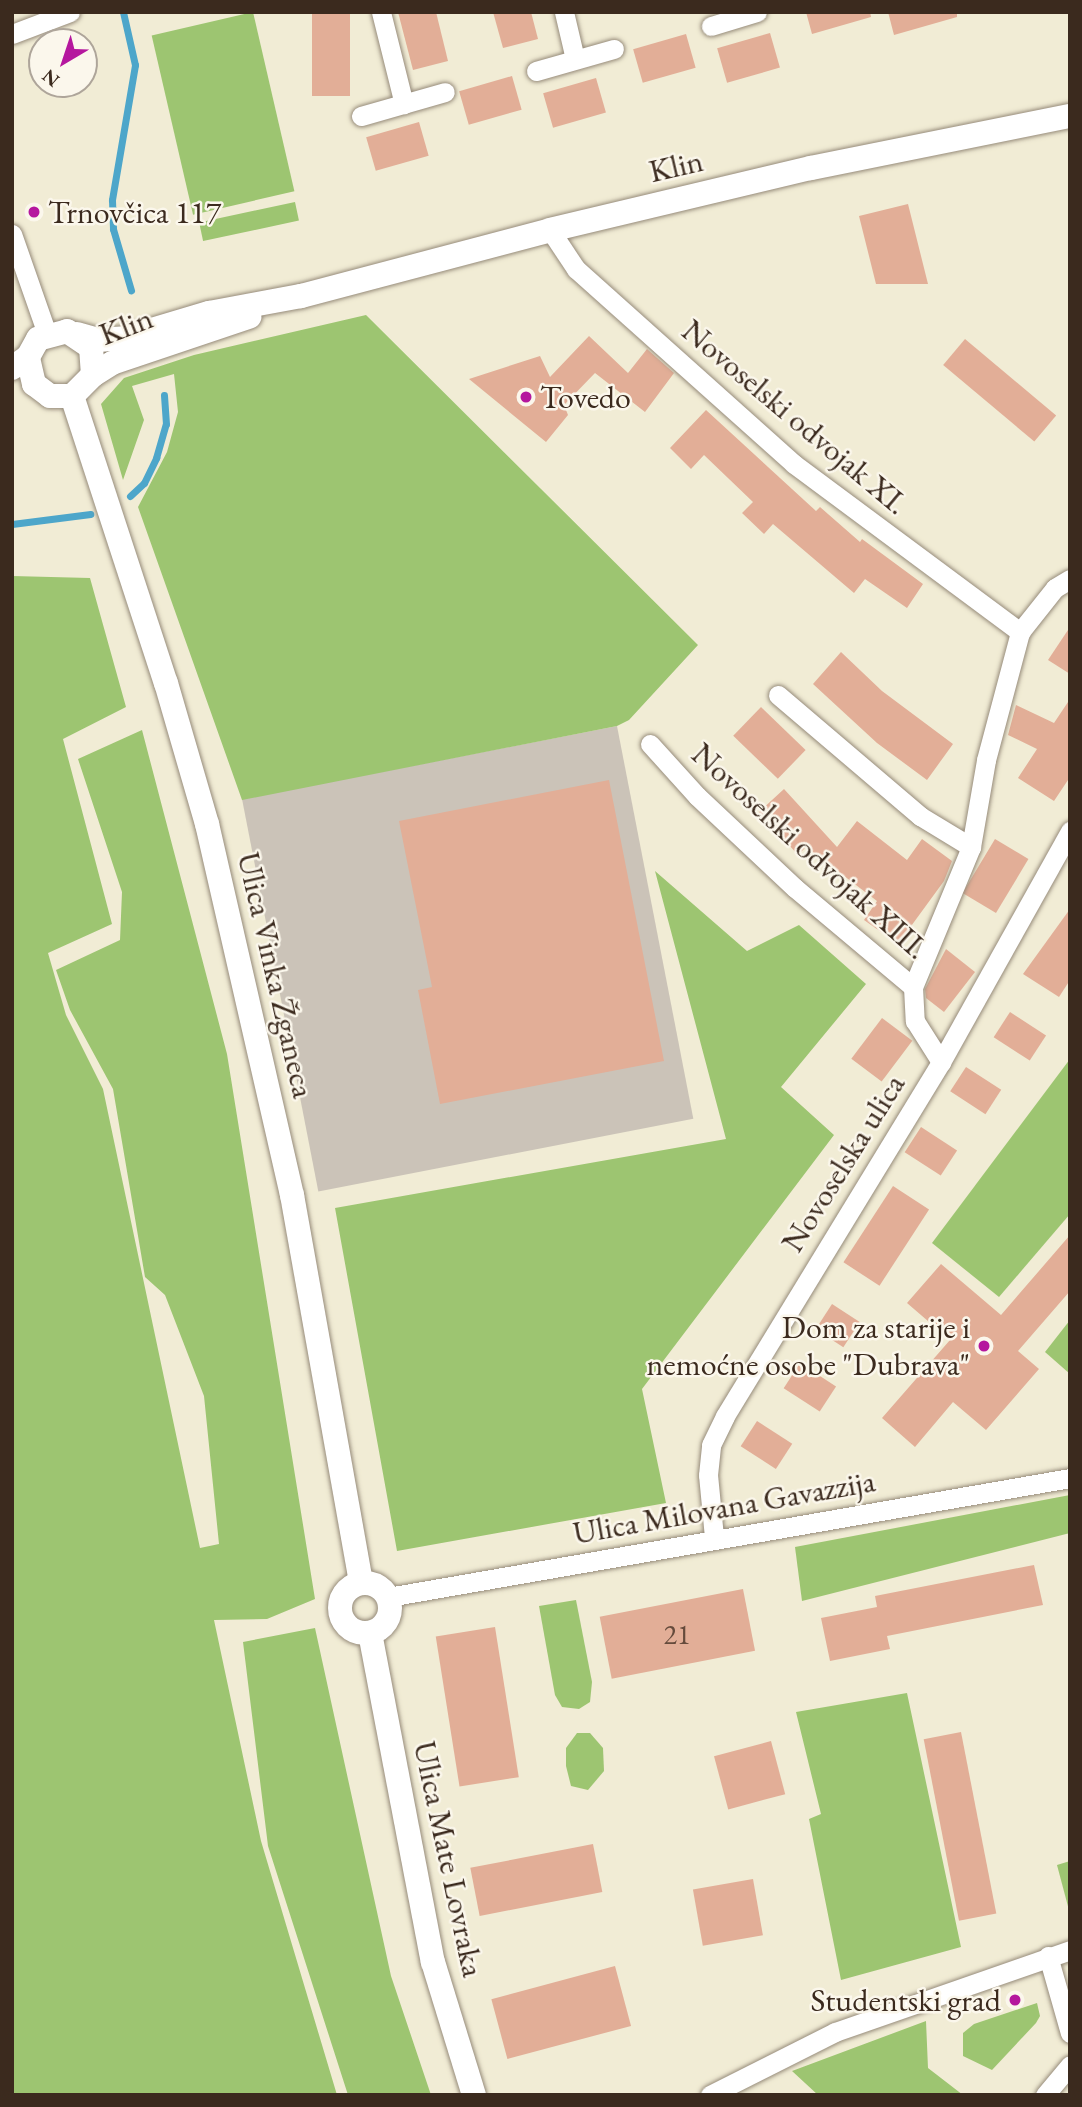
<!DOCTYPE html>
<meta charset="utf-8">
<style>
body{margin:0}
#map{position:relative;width:1082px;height:2107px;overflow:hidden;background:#f1ecd5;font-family:"EB Garamond",serif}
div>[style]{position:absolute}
.industrial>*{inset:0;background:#cbc3b8;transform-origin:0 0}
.green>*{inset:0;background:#9dc571;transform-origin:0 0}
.stream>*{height:7px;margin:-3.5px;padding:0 3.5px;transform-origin:3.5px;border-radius:3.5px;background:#4da6ca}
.building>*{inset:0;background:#e2ae97;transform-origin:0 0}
.roads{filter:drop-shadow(0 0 2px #968b7a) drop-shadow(0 0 2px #968b7a)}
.minor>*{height:19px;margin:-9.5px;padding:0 9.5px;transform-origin:9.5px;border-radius:9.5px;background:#fff}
.tertiary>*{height:24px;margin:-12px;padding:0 12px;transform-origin:12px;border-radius:12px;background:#fff}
.tertiary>.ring{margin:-12px;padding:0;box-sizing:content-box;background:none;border:24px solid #fff;border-radius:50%}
.dots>*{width:19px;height:19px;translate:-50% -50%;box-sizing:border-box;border:4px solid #fbf7ec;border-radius:50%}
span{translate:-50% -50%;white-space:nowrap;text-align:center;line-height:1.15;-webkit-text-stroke:5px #fbf7ec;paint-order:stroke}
.number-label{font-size:28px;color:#654b3c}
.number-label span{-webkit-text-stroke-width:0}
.street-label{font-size:32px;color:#3b2a1e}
.poi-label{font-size:32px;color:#3b2a1e}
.left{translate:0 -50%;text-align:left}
.right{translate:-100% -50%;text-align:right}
.frame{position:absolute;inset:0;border:14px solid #3b2a1e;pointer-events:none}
.north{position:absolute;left:28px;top:28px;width:70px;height:70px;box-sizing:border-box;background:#fbf7ec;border:2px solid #aea59a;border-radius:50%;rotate:219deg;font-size:19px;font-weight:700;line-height:28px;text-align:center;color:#3b2a1e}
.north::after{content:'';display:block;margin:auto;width:24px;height:32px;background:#b5179e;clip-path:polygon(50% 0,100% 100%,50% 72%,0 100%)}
</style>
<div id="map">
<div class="industrial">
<i style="left:617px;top:726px;width:400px;height:382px;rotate:79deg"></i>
</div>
<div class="green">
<i style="left:253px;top:12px;width:184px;height:104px;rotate:77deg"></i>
<i style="left:295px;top:202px;width:19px;height:98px;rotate:78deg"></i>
<i style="clip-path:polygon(366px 315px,698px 645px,629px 720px,617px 726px,242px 800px,138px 507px,167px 452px,178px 412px,174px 374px,132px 386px,144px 420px,123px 480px,101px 404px,124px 378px,194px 355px)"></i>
<i style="clip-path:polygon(12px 576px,90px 578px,126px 707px,63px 739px,112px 924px,48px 953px,66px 1015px,103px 1089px,200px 1548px,219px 1544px,204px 1396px,165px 1295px,145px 1277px,113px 1089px,70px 1010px,56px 970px,120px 940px,122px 892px,78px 759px,142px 730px,227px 1054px,315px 1599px,267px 1619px,214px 1620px,261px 1841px,337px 2095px,12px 2095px)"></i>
<i style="clip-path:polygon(655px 871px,747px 951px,799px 925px,866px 984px,781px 1087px,834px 1135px,642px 1389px,666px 1503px,397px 1551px,335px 1208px,726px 1139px)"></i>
<i style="clip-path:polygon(1070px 1059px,1070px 1214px,999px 1297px,932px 1243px)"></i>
<i style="clip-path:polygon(1070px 1320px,1070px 1374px,1045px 1352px)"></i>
<i style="clip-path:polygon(1070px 1495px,1070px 1533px,802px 1601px,795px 1547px)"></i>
<i style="clip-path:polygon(576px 1600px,592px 1682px,590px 1702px,579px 1709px,562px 1707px,555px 1695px,539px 1606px)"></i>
<i style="clip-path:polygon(315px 1628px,391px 1976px,431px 2095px,348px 2095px,268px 1846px,243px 1642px)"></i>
<i style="clip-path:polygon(907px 1693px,961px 1947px,841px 1980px,809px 1819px,821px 1814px,796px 1712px)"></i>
<i style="clip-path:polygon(577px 1733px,590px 1733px,603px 1748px,604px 1771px,588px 1790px,571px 1786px,566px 1766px,566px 1748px)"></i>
<i style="clip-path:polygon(1070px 1861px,1070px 1914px,1057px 1865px)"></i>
<i style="clip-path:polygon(1037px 2003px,1040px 2016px,1036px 2023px,992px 2070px,963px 2056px,963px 2033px,974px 2024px)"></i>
<i style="clip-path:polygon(926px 2021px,928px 2068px,963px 2095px,818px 2095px,792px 2071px)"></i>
</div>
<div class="stream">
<i style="left:123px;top:12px;width:54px;rotate:77.2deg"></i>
<i style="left:135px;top:65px;width:137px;rotate:99.7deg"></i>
<i style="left:112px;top:200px;width:29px;rotate:88deg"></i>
<i style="left:113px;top:229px;width:64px;rotate:73.6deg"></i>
<i style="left:130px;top:496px;width:19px;rotate:-43deg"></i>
<i style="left:144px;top:483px;width:28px;rotate:-64deg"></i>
<i style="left:156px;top:458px;width:35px;rotate:-74deg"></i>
<i style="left:166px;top:424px;width:29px;rotate:-94deg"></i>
<i style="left:12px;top:524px;width:79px;rotate:-7.3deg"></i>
</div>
<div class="building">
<i style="left:312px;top:12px;width:38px;height:84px"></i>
<i style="clip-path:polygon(398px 12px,436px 12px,448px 61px,413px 70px)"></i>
<i style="clip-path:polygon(493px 12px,531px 12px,538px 39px,503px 48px)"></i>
<i style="clip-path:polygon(806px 12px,870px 12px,871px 17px,812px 34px)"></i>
<i style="clip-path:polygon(888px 12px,957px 12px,957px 17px,894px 35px)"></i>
<i style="left:770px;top:33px;width:36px;height:55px;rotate:74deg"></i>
<i style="left:686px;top:34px;width:35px;height:55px;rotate:74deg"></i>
<i style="left:512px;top:76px;width:35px;height:55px;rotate:74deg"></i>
<i style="left:596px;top:78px;width:36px;height:55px;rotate:74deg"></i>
<i style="left:419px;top:122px;width:35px;height:55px;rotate:74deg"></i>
<i style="clip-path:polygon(908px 204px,928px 284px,876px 284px,859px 216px)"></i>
<i style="clip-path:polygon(589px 336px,628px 373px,647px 349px,674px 373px,645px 412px,595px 373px,564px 405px,568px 415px,546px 442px,469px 379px,540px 356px,550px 377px)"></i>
<i style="left:965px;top:339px;width:119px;height:34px;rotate:40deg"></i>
<i style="clip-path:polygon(706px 410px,816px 511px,820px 507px,860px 542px,862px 539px,923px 584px,907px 608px,865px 579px,854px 593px,773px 524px,764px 534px,742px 513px,753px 502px,704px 455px,691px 469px,670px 448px)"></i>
<i style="clip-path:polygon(1070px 627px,1070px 674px,1048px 660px)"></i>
<i style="clip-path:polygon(841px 652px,882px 691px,953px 744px,927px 780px,877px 743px,813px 684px)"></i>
<i style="clip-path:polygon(1070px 699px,1070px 777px,1054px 801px,1018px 778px,1037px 749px,1008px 735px,1016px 705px,1054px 723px)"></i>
<i style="left:761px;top:707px;width:62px;height:40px;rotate:44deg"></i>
<i style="clip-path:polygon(609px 780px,664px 1061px,440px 1104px,418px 990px,432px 987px,399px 821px)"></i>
<i style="clip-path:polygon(784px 789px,837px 847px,857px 821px,907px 860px,922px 839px,952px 861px,944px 881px,898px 944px,864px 920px,877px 901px,806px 847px,798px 855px,759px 812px)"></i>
<i style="left:995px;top:839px;width:39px;height:63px;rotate:31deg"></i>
<i style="clip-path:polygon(1070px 909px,1070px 980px,1059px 997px,1023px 974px)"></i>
<i style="clip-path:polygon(946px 949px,975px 972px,944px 1012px,926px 998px,925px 989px)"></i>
<i style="left:1010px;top:1012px;width:43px;height:30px;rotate:33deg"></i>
<i style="left:882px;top:1018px;width:38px;height:51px;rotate:37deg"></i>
<i style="left:966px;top:1067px;width:42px;height:29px;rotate:33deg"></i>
<i style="left:921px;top:1127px;width:43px;height:30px;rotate:33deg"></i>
<i style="left:893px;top:1186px;width:43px;height:91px;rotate:33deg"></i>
<i style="clip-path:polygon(1070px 1235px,1070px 1291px,1018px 1351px,1039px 1369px,986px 1430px,953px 1402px,915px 1447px,882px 1418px,950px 1340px,907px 1303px,941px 1264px,1001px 1315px)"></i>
<i style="left:832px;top:1304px;width:33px;height:30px;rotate:33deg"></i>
<i style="left:800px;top:1363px;width:43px;height:30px;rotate:33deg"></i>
<i style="left:757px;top:1421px;width:42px;height:30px;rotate:33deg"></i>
<i style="clip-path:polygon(1034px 1565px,1043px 1605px,887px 1636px,890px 1649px,830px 1661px,821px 1618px,877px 1607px,875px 1596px)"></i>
<i style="left:743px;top:1589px;width:63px;height:146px;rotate:79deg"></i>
<i style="left:495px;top:1627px;width:152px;height:60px;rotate:81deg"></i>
<i style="left:961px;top:1732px;width:185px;height:38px;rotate:79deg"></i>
<i style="left:771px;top:1741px;width:55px;height:59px;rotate:75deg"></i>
<i style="left:593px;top:1844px;width:49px;height:125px;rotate:79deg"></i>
<i style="left:753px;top:1879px;width:57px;height:61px;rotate:80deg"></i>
<i style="left:615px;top:1966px;width:62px;height:128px;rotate:75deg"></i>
</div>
<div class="roads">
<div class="minor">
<i style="left:381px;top:12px;width:95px;rotate:76deg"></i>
<i style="left:564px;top:12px;width:48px;rotate:76.8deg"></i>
<i style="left:711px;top:26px;width:48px;rotate:-16.9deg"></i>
<i style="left:12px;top:34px;width:62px;rotate:-20.8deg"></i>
<i style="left:536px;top:71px;width:81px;rotate:-15.8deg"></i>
<i style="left:361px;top:116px;width:87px;rotate:-15.9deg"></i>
<i style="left:550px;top:230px;width:47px;rotate:56.3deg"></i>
<i style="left:576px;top:269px;width:292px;rotate:41.8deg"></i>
<i style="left:794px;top:464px;width:282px;rotate:36.6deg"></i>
<i style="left:12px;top:234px;width:106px;rotate:70.7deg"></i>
<i style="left:778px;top:695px;width:187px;rotate:40.4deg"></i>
<i style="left:920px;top:816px;width:60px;rotate:31.3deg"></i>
<i style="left:971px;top:847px;width:88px;rotate:-80.2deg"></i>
<i style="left:986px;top:760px;width:132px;rotate:-75.1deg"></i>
<i style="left:1020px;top:632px;width:56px;rotate:-51.5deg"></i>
<i style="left:1055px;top:588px;width:17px;rotate:-31deg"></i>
<i style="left:650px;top:744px;width:70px;rotate:47.9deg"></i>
<i style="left:697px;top:796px;width:134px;rotate:43.2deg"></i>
<i style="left:795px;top:888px;width:154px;rotate:40deg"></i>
<i style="left:913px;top:987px;width:152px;rotate:-67.5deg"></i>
<i style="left:913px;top:987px;width:34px;rotate:87deg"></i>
<i style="left:915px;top:1021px;width:49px;rotate:57.6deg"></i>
<i style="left:714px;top:1537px;width:62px;rotate:-95.5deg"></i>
<i style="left:708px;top:1475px;width:30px;rotate:-84deg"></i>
<i style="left:711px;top:1445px;width:32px;rotate:-64deg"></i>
<i style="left:725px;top:1416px;width:415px;rotate:-58.6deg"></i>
<i style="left:941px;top:1062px;width:265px;rotate:-60.8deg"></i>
<i style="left:388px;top:1597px;width:692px;rotate:-9.9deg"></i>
<i style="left:1048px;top:1956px;width:80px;rotate:74.1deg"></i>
<i style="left:710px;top:2095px;width:140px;rotate:-26.7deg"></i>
<i style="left:835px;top:2032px;width:249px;rotate:-19.2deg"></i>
<i style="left:1045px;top:2095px;width:39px;rotate:-50deg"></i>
</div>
<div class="tertiary">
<i style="left:77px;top:334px;width:22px;rotate:16deg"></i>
<i style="left:98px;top:340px;width:27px;rotate:-4deg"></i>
<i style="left:125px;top:338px;width:88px;rotate:-16.6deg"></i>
<i style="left:209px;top:313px;width:94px;rotate:-10.5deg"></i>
<i style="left:301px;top:296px;width:258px;rotate:-14.8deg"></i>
<i style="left:550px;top:230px;width:268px;rotate:-13.4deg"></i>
<i style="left:811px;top:168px;width:264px;rotate:-11.4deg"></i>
<i style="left:12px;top:368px;width:19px;rotate:-35deg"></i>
<i style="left:28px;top:357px;width:21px;rotate:-61deg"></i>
<i style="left:38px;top:339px;width:30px;rotate:-15deg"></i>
<i style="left:67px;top:331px;width:29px;rotate:34deg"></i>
<i style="left:91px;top:347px;width:28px;rotate:86deg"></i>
<i style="left:93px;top:375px;width:30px;rotate:135deg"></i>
<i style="left:72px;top:396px;width:22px;rotate:180deg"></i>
<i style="left:50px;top:396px;width:20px;rotate:-143deg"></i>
<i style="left:34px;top:384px;width:28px;rotate:-103deg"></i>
<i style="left:93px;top:375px;width:22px;rotate:-32deg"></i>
<i style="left:112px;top:363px;width:145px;rotate:-18.6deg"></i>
<i style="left:72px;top:396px;width:302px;rotate:71.9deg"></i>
<i style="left:166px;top:683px;width:147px;rotate:73.8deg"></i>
<i style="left:207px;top:824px;width:381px;rotate:77.1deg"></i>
<i style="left:292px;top:1195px;width:393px;rotate:79.9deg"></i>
<i class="ring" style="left:340px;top:1583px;width:26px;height:26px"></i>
<i style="left:370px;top:1633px;width:335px;rotate:79.2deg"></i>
<i style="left:433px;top:1962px;width:139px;rotate:72.9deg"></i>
</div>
</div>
<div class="dots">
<i style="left:34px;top:212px;background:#b5179e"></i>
<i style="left:526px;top:397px;background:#b5179e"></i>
<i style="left:984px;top:1346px;background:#b5179e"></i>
<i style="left:1015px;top:2000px;background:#b5179e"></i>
</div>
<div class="number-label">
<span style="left:677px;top:1634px">21</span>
</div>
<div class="street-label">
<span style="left:676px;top:166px;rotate:-13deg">Klin</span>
<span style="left:126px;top:326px;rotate:-21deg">Klin</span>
<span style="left:795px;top:417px;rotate:40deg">Novoselski odvojak XI.</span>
<span style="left:810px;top:851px;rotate:42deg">Novoselski odvojak XIII.</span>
<span style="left:276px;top:975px;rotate:77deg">Ulica Vinka Žganeca</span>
<span style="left:843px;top:1163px;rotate:-58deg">Novoselska ulica</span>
<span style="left:724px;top:1507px;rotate:-10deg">Ulica Milovana Gavazzija</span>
<span style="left:449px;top:1859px;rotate:78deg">Ulica Mate Lovraka</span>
</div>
<div class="poi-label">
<span class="left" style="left:48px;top:212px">Trnovčica 117</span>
<span class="left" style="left:540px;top:397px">Tovedo</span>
<span class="right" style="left:970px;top:1346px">Dom za starije i<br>nemoćne osobe "Dubrava"</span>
<span class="right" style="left:1001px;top:2000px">Studentski grad</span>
</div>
<div class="frame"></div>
<div class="north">N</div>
</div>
